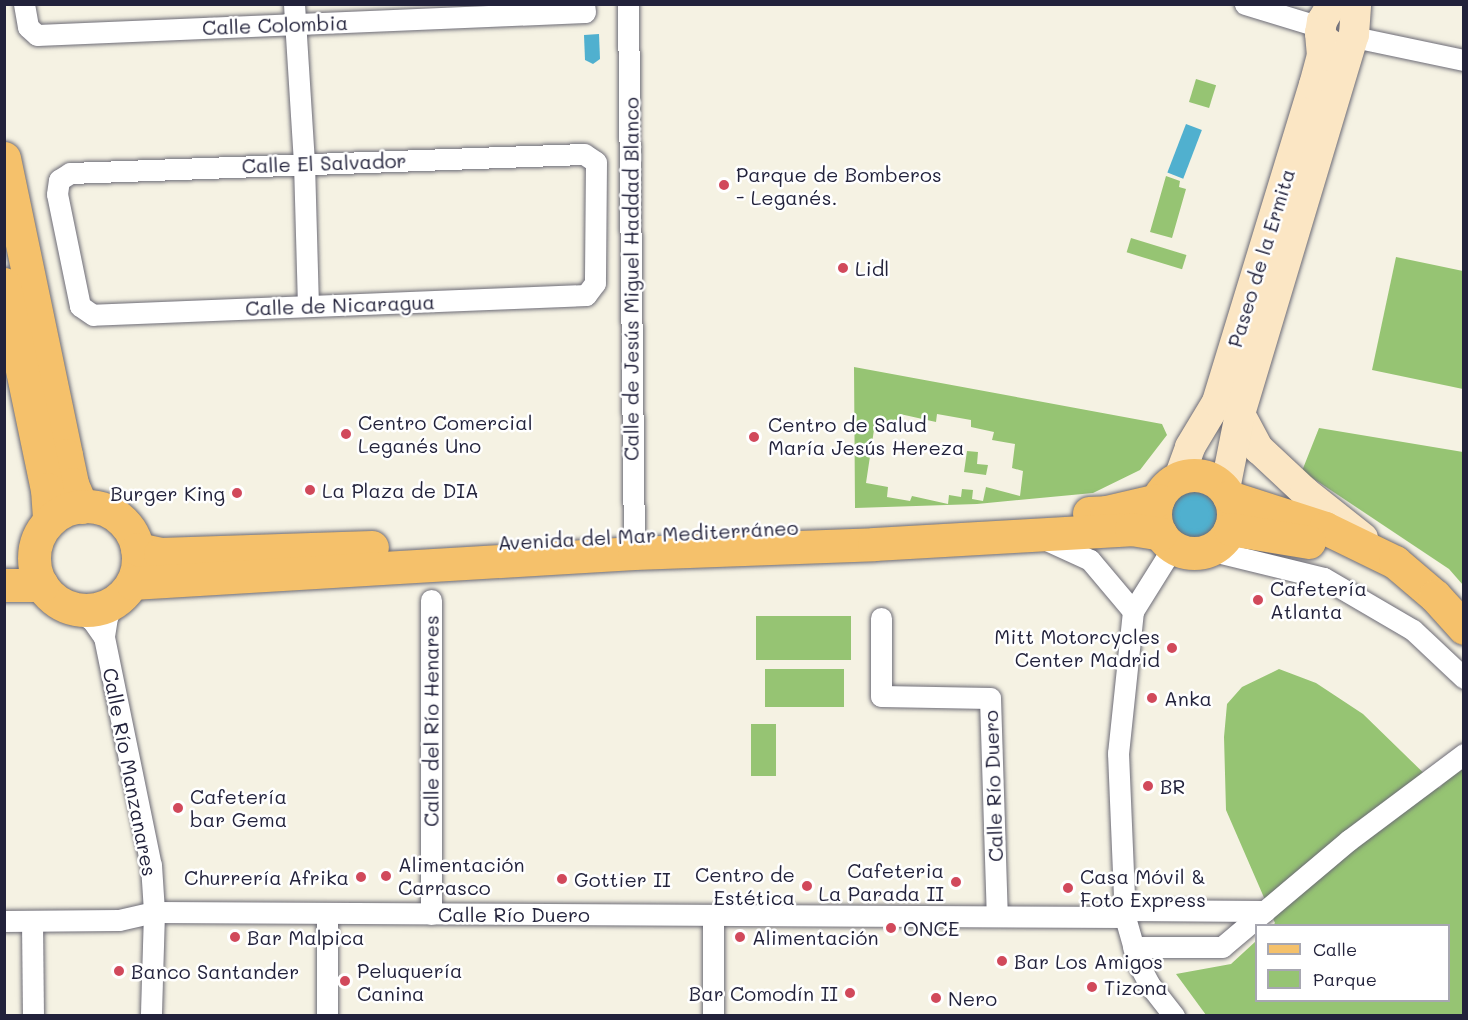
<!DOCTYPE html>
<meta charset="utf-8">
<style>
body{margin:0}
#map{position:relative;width:1468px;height:1020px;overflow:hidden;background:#f5f2e3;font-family:Mali,sans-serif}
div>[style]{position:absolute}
.green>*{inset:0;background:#96c473;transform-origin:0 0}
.water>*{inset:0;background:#50b0cf;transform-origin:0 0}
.round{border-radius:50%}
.roads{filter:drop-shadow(0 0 2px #6c6b76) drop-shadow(0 0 2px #6c6b76)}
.street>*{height:21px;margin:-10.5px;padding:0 10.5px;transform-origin:10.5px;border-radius:10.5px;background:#fff}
.secondary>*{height:30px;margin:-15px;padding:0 15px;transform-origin:15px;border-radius:15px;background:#fbe6c4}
.primary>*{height:33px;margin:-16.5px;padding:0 16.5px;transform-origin:16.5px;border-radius:16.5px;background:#f5c16b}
.primary>.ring{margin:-16.5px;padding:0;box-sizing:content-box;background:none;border:33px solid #f5c16b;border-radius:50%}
.dots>*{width:16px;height:16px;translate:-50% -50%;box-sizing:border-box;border:3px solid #fff;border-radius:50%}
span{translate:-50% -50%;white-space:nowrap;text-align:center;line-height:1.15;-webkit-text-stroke:5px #fff;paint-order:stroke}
.street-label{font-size:20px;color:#22223b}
.poi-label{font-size:20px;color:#22223b}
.left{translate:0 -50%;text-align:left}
.right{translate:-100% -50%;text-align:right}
.frame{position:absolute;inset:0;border:6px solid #22223b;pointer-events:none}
.legend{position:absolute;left:1255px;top:924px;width:195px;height:78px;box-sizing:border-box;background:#fff;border:2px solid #a7a7b1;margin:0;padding:8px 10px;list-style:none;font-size:18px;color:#22223b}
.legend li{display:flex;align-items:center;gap:12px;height:30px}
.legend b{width:30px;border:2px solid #a7a7b1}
</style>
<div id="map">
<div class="green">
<i style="left:1196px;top:79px;width:21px;height:24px;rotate:17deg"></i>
<i style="clip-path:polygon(1166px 176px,1180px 181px,1179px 187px,1186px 189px,1172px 238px,1150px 232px)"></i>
<i style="left:1131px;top:238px;width:58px;height:15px;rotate:17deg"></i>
<i style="clip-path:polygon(1396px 257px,1463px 271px,1463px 389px,1372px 370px)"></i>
<i style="clip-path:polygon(evenodd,854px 367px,1162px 424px,1167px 435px,1140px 470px,1093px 493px,977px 504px,855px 508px,854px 367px,900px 414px,936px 422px,937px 414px,971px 420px,971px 427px,994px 432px,992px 440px,1015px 444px,1012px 468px,1023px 471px,1020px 496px,986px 487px,983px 501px,972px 499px,973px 490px,962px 489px,961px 497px,949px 495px,948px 504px,912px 496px,910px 501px,887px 497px,888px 487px,866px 483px,875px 423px,897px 426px,900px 414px)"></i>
<i style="clip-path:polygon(1319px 428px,1463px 452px,1463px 585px,1449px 569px,1302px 471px)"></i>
<i style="left:934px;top:445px;width:14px;height:9px;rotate:8deg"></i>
<i style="clip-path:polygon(967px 451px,978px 452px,977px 464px,988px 465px,986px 475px,964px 472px)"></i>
<i style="left:756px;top:616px;width:95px;height:44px"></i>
<i style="left:765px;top:669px;width:79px;height:38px"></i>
<i style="clip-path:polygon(1279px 669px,1316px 683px,1363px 714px,1439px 788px,1463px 764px,1463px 1015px,1206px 1015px,1176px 974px,1231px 964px,1256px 941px,1256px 1000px,1448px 1000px,1448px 926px,1273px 925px,1275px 923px,1226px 810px,1224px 737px,1227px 704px,1242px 687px)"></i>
<i style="left:751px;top:724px;width:25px;height:52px"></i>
</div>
<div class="water">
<i style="clip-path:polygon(599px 34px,600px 59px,593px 64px,585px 60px,584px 35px)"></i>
<i style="left:1186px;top:124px;width:17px;height:52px;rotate:21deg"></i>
<i class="round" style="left:1166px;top:487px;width:52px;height:52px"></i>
</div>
<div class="roads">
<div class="street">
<i style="left:24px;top:4px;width:23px;rotate:80deg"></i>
<i style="left:28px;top:27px;width:12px;rotate:42deg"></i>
<i style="left:37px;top:35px;width:548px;rotate:-2.4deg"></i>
<i style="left:585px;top:12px;width:8px;rotate:-97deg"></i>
<i style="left:294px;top:4px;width:159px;rotate:86.4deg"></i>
<i style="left:304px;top:163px;width:143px;rotate:88.4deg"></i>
<i style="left:628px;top:4px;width:549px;rotate:89.37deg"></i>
<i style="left:1245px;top:4px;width:78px;rotate:17deg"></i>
<i style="left:1354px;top:37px;width:112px;rotate:11.8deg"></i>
<i style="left:584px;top:154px;width:14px;rotate:34deg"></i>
<i style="left:596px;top:162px;width:121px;rotate:90.5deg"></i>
<i style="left:595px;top:283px;width:15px;rotate:127deg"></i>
<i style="left:586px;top:295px;width:493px;rotate:177.7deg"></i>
<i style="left:93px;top:315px;width:16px;rotate:-145deg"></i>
<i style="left:80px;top:306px;width:114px;rotate:-101.6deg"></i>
<i style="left:57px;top:194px;width:14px;rotate:-82deg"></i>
<i style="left:59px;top:180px;width:13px;rotate:-32deg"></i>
<i style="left:70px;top:173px;width:514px;rotate:-2.12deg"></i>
<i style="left:1042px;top:538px;width:53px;rotate:24.6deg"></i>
<i style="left:1090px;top:560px;width:67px;rotate:49.9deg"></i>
<i style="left:1173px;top:547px;width:75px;rotate:122deg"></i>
<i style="left:1133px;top:611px;width:143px;rotate:96deg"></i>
<i style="left:1118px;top:753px;width:164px;rotate:87.6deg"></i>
<i style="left:1125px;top:917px;width:48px;rotate:74.2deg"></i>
<i style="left:1138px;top:963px;width:24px;rotate:62deg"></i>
<i style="left:1149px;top:984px;width:41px;rotate:52deg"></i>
<i style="left:1209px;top:550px;width:118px;rotate:13.7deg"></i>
<i style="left:1324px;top:578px;width:103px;rotate:30.3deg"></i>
<i style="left:1413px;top:630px;width:70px;rotate:43.3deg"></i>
<i style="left:116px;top:600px;width:19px;rotate:118deg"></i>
<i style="left:107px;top:617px;width:20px;rotate:99deg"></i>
<i style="left:104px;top:637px;width:233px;rotate:78.4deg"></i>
<i style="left:151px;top:865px;width:47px;rotate:86.3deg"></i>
<i style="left:154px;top:912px;width:104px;rotate:91.7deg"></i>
<i style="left:75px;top:609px;width:20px;rotate:33deg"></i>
<i style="left:92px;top:620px;width:21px;rotate:55deg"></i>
<i style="left:881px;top:618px;width:78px;rotate:90deg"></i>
<i style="left:881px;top:696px;width:109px;rotate:1.1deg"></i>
<i style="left:990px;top:698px;width:218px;rotate:88.2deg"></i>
<i style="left:1125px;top:910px;width:140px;rotate:0.4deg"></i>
<i style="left:327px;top:913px;width:103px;rotate:90deg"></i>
<i style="left:431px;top:914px;width:314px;rotate:-90deg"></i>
<i style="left:4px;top:921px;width:115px;rotate:-0.5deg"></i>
<i style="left:119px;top:920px;width:36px;rotate:-13deg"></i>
<i style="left:154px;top:912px;width:971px;rotate:0.3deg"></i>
<i style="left:32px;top:921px;width:95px;rotate:89.4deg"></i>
<i style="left:1133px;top:947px;width:89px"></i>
<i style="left:1222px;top:947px;width:166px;rotate:-40.1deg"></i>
<i style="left:1349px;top:840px;width:144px;rotate:-36.8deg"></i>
<i style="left:713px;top:1016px;width:101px;rotate:-90deg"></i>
</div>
<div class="secondary">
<i style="left:1332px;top:4px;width:20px;rotate:120deg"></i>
<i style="left:1322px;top:21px;width:12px;rotate:99deg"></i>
<i style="left:1320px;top:33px;width:11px;rotate:56deg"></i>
<i style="left:1326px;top:42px;width:8px;rotate:30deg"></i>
<i style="left:1240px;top:414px;width:40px;rotate:62deg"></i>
<i style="left:1259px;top:449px;width:63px;rotate:43.1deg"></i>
<i style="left:1305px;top:492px;width:74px;rotate:38.4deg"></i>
<i style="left:1179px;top:478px;width:33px;rotate:-70deg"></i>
<i style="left:1190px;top:447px;width:52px;rotate:-59deg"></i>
<i style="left:1217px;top:402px;width:332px;rotate:-73deg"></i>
<i style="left:1314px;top:85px;width:30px;rotate:-75deg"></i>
<i style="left:1322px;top:56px;width:23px;rotate:-95deg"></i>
<i style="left:1225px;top:489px;width:76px;rotate:-78.7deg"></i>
<i style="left:1240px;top:414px;width:396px;rotate:-73.3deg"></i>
<i style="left:1354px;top:35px;width:31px;rotate:-86deg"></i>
</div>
<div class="primary">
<i style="left:4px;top:158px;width:303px;rotate:78.2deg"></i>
<i style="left:66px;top:455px;width:30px;rotate:78deg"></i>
<i style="left:72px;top:484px;width:25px;rotate:67deg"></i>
<i style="left:4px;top:284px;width:209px;rotate:78.2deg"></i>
<i style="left:47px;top:489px;width:32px;rotate:86deg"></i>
<i class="ring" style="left:1155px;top:475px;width:45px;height:45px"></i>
<i style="left:1229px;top:497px;width:101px;rotate:17.9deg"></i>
<i style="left:1325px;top:528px;width:78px;rotate:25.9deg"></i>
<i style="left:1395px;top:562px;width:52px;rotate:40.4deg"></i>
<i style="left:1435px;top:596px;width:43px;rotate:47.8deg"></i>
<i class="ring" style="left:34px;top:506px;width:71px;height:71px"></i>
<i style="left:1089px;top:513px;width:17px;rotate:-3deg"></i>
<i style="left:1106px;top:512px;width:53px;rotate:-13deg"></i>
<i style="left:1230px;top:529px;width:80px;rotate:9.3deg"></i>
<i style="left:137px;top:549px;width:24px;rotate:12deg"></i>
<i style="left:160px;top:554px;width:212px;rotate:-1.9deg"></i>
<i style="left:132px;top:583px;width:503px;rotate:-3.42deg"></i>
<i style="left:634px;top:553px;width:240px;rotate:-2.1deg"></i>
<i style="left:874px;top:544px;width:257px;rotate:-3.3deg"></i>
<i style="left:1131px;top:529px;width:30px;rotate:9deg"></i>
<i style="left:4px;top:585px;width:38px"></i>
</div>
</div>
<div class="dots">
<i style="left:724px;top:185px;background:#d1495b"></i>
<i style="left:843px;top:268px;background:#d1495b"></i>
<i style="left:346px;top:434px;background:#d1495b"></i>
<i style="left:754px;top:437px;background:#d1495b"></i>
<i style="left:310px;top:490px;background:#d1495b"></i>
<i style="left:237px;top:493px;background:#d1495b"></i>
<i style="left:1258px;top:600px;background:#d1495b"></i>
<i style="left:1172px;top:648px;background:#d1495b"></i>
<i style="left:1152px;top:698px;background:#d1495b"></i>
<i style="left:1148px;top:786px;background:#d1495b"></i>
<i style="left:178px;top:808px;background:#d1495b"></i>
<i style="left:386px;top:876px;background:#d1495b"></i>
<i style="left:361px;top:877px;background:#d1495b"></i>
<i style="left:562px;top:879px;background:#d1495b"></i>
<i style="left:956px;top:882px;background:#d1495b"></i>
<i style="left:807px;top:886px;background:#d1495b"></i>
<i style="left:1068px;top:888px;background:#d1495b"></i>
<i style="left:891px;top:928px;background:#d1495b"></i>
<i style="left:235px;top:937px;background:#d1495b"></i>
<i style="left:740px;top:937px;background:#d1495b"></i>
<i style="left:1002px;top:961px;background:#d1495b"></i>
<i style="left:119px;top:971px;background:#d1495b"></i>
<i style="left:345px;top:981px;background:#d1495b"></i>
<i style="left:1092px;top:987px;background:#d1495b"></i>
<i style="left:850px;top:993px;background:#d1495b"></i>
<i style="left:936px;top:998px;background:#d1495b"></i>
</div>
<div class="street-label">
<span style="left:275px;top:25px;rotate:-2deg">Calle Colombia</span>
<span style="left:324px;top:163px;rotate:-2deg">Calle El Salvador</span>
<span style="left:1261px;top:258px;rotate:-73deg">Paseo de la Ermita</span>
<span style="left:631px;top:279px;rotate:-90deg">Calle de Jesús Miguel Haddad Blanco</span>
<span style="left:340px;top:305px;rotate:-2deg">Calle de Nicaragua</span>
<span style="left:648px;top:535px;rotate:-3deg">Avenida del Mar Mediterráneo</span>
<span style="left:431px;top:721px;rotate:-90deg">Calle del Río Henares</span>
<span style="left:130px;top:772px;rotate:79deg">Calle Río Manzanares</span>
<span style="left:993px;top:786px;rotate:-92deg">Calle Río Duero</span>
<span style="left:514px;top:914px">Calle Río Duero</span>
</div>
<div class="poi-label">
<span class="left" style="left:736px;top:186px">Parque de Bomberos<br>- Leganés.</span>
<span class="left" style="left:855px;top:268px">Lidl</span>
<span class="left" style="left:358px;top:434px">Centro Comercial<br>Leganés Uno</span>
<span class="left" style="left:768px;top:436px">Centro de Salud<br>María Jesús Hereza</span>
<span class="left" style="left:322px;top:490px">La Plaza de DIA</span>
<span class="right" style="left:225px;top:493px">Burger King</span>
<span class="left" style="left:1270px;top:600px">Cafetería<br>Atlanta</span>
<span class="right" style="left:1160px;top:648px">Mitt Motorcycles<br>Center Madrid</span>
<span class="left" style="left:1164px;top:698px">Anka</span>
<span class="left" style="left:1160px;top:786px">BR</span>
<span class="left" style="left:190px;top:808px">Cafetería<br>bar Gema</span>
<span class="left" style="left:398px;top:876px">Alimentación<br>Carrasco</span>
<span class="right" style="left:944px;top:882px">Cafeteria<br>La Parada II</span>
<span class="right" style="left:795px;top:886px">Centro de<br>Estética</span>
<span class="left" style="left:1080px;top:888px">Casa Móvil &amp;<br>Foto Express</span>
<span class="right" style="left:349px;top:877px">Churrería Afrika</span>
<span class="left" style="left:574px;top:879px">Gottier II</span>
<span class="left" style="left:903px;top:928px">ONCE</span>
<span class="left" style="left:247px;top:937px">Bar Malpica</span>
<span class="left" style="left:752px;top:937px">Alimentación</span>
<span class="left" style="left:1014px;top:961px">Bar Los Amigos</span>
<span class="left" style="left:357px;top:982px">Peluquería<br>Canina</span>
<span class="left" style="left:131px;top:971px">Banco Santander</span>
<span class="left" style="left:1104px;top:987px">Tizona</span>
<span class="right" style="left:838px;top:993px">Bar Comodín II</span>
<span class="left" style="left:948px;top:998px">Nero</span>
</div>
<div class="frame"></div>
<ul class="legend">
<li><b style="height:8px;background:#f5c16b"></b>Calle</li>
<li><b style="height:16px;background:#96c473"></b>Parque</li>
</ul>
</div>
